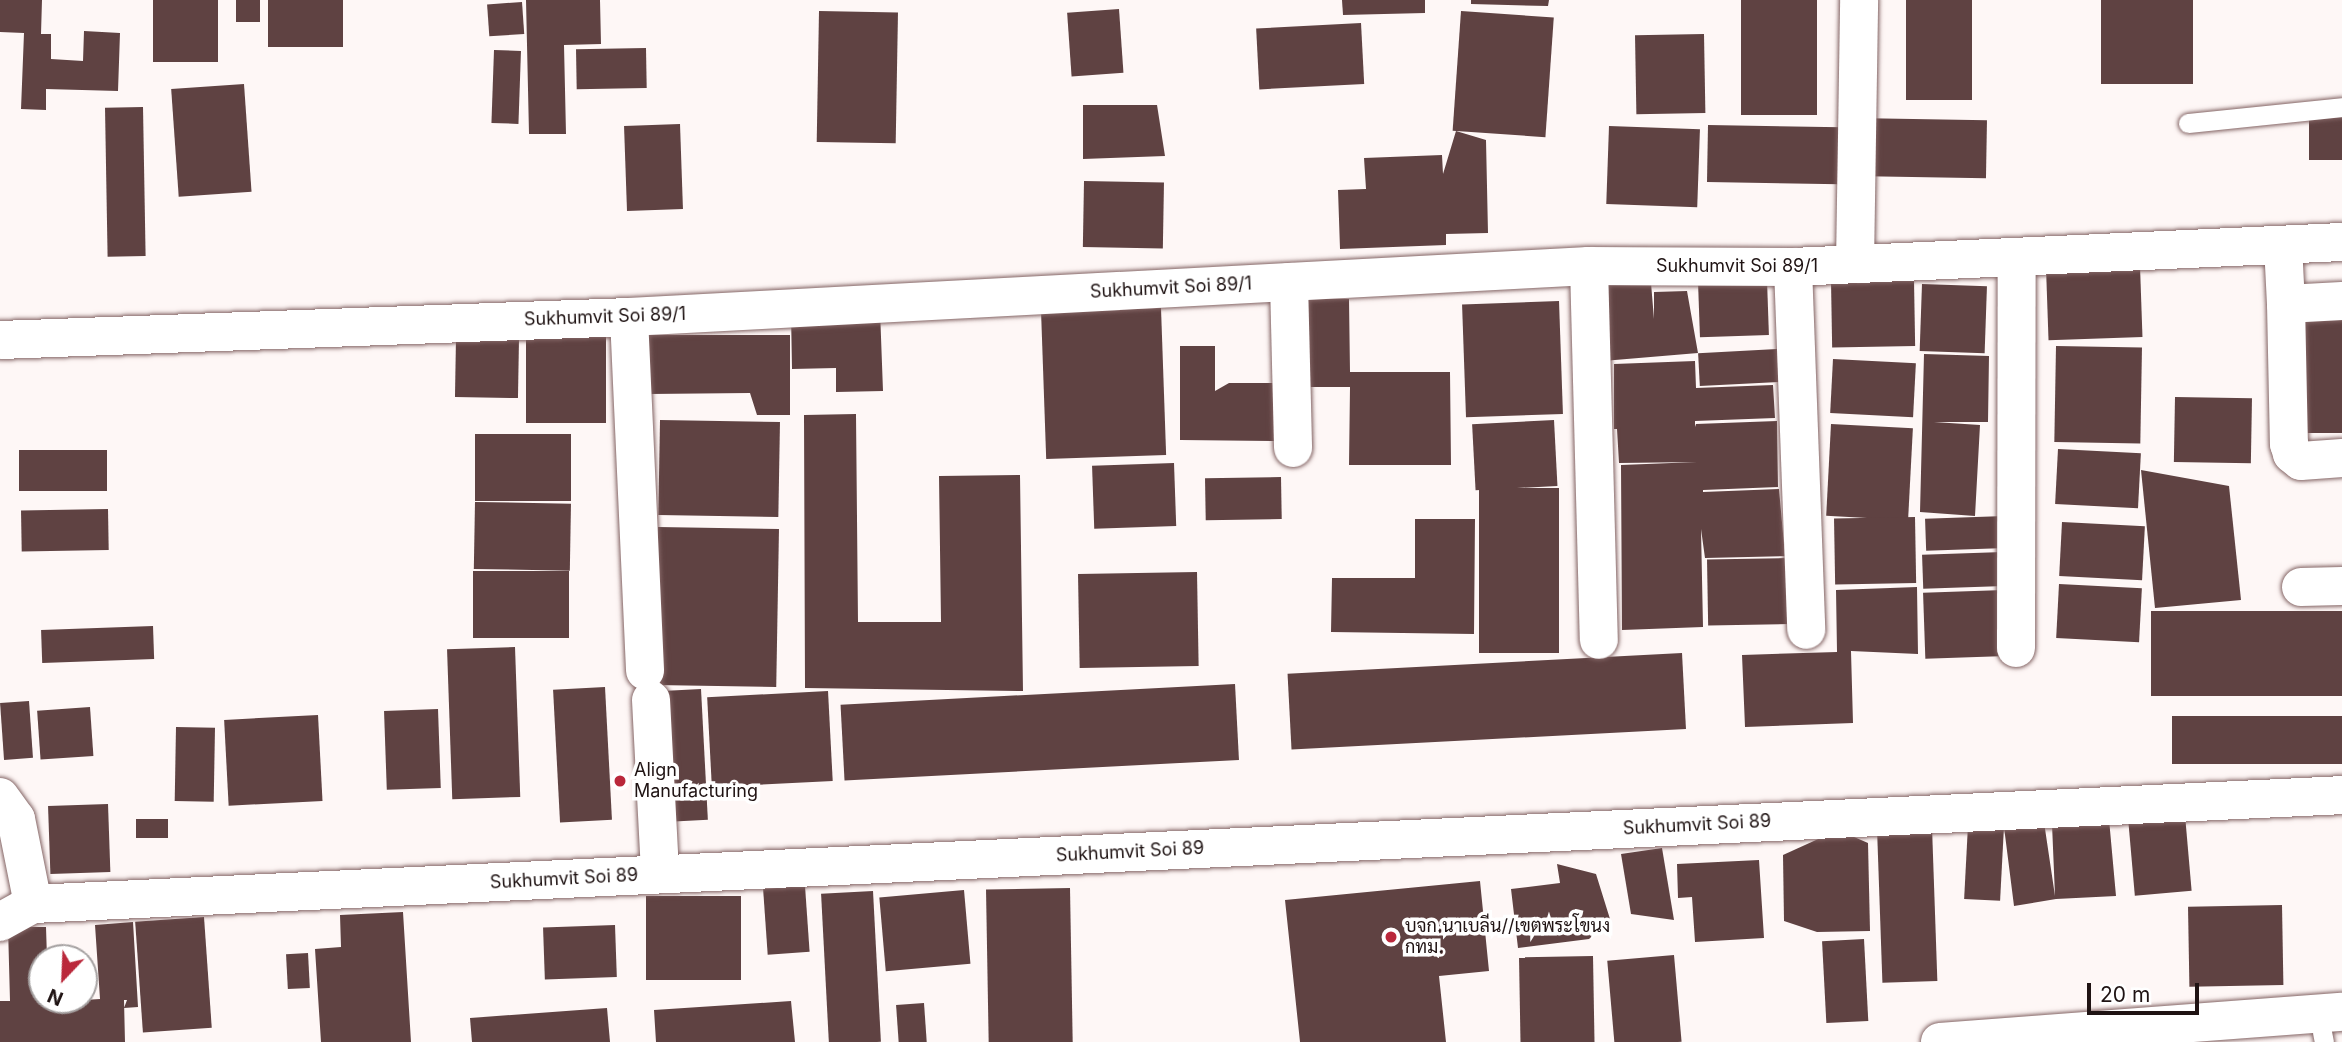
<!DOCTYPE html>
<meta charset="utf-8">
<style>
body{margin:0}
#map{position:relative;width:2342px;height:1042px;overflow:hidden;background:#fef7f6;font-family:Inter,Sarabun,sans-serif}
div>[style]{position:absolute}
.building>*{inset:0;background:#5f4242;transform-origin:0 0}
.roads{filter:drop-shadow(0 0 2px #846565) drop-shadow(0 0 2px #846565)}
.lane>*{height:19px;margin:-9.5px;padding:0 9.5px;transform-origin:9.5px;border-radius:9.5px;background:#fff}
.street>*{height:38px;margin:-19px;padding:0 19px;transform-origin:19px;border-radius:19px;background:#fff}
.dots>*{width:19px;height:19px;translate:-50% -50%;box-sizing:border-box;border:4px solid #fff;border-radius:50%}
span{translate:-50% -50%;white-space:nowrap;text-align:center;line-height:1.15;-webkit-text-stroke:7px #fff;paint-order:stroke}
.street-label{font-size:18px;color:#1f1313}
.poi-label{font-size:18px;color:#1f1313}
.left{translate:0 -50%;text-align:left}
.north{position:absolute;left:28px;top:944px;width:70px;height:70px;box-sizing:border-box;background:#fff;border:2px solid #a5a1a1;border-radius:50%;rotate:203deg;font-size:19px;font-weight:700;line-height:28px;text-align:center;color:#1f1313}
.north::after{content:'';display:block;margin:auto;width:24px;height:32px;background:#ba283b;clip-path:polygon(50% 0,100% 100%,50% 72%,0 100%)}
.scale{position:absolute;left:2087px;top:983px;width:112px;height:32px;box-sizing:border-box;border:4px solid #1f1313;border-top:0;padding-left:9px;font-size:21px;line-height:24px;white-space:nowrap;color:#1f1313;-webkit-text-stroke:5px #fff;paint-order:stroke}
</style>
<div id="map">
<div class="building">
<i style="clip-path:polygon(0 0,42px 0,41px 34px,51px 34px,51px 59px,83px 61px,84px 31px,120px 33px,118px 91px,46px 89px,46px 110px,21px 109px,24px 33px,0 32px)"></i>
<i style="left:153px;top:0;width:65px;height:62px"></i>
<i style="left:236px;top:0;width:24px;height:22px"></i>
<i style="left:268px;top:0;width:75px;height:47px"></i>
<i style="clip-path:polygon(526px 0,600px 0,601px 44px,564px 45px,566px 134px,529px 134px)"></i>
<i style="clip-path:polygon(1342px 0,1425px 0,1425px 13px,1343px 15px)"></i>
<i style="clip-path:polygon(1471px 0,1549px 0,1548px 6px,1471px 4px)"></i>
<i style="left:1741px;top:0;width:76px;height:115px"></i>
<i style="left:1906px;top:0;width:66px;height:100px"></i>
<i style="left:2101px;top:0;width:92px;height:84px"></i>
<i style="left:522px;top:2px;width:32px;height:35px;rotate:86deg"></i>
<i style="left:1119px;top:9px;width:64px;height:52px;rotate:86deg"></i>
<i style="left:819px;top:11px;width:79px;height:131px;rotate:1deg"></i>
<i style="left:1461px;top:11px;width:93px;height:120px;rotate:4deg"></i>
<i style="left:1361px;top:23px;width:61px;height:105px;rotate:87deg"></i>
<i style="left:1704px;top:34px;width:79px;height:69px;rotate:89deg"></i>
<i style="left:646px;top:48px;width:40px;height:70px;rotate:89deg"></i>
<i style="left:494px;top:50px;width:27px;height:73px;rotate:2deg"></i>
<i style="left:244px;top:84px;width:108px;height:73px;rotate:86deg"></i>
<i style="clip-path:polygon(1083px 105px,1157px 105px,1165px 156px,1083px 159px)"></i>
<i style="left:143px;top:107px;width:149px;height:38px;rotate:89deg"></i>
<i style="left:2342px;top:117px;width:43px;height:33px;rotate:90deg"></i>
<i style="left:1854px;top:118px;width:133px;height:58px;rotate:1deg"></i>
<i style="left:680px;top:124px;width:85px;height:56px;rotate:88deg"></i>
<i style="left:1708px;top:125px;width:133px;height:57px;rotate:1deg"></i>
<i style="left:1609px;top:126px;width:91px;height:78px;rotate:2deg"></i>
<i style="clip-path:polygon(1456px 131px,1486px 140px,1488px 233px,1446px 234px,1446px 245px,1340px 249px,1338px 190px,1366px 189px,1364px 158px,1442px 155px,1443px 174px)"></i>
<i style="left:1084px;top:181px;width:80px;height:66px;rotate:1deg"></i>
<i style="left:2140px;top:266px;width:71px;height:94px;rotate:88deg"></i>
<i style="left:1767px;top:280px;width:55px;height:69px;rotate:88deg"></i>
<i style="left:1914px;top:280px;width:66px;height:83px;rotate:89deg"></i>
<i style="clip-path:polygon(1601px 283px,1651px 283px,1654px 319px,1654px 292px,1687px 291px,1698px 353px,1603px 361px)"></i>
<i style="left:1922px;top:284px;width:65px;height:67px;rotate:2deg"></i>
<i style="clip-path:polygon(1304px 298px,1349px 299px,1350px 372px,1450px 372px,1451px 465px,1349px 465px,1350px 387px,1304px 387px)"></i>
<i style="left:1559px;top:301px;width:113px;height:97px;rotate:88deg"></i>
<i style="left:1161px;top:308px;width:147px;height:120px;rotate:88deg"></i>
<i style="clip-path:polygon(880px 310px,883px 391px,836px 392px,836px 368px,792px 369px,791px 313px)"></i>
<i style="left:2342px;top:313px;width:120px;height:39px;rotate:90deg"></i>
<i style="clip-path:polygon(648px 335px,790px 335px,790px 415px,757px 415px,750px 393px,649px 394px)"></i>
<i style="left:526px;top:336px;width:80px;height:87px"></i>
<i style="left:456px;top:338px;width:63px;height:59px;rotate:1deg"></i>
<i style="clip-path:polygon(1180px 346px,1215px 346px,1215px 391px,1229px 383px,1274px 383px,1274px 441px,1180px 440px)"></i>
<i style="left:2056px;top:346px;width:86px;height:96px;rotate:1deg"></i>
<i style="left:1777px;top:349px;width:33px;height:79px;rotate:87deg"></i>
<i style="clip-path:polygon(1924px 354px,1989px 356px,1988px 422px,1934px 422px,1980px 425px,1975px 516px,1920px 512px)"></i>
<i style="left:1833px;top:359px;width:83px;height:54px;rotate:3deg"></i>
<i style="clip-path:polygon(1695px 361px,1696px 388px,1773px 385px,1775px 418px,1695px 421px,1695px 427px,1696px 424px,1777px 421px,1778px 487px,1703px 490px,1703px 492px,1779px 489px,1785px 556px,1705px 558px,1701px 529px,1703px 627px,1622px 630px,1621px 465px,1697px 462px,1619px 463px,1617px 429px,1614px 429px,1614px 364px)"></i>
<i style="left:2175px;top:397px;width:77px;height:65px;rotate:1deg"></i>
<i style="clip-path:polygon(856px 414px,858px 622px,941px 622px,939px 476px,1020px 475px,1023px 691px,805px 688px,804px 415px)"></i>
<i style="left:660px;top:420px;width:120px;height:95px;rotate:1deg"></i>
<i style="left:1554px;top:420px;width:66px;height:82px;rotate:87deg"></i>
<i style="left:1831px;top:424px;width:82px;height:92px;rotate:3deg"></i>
<i style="left:475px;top:434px;width:96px;height:67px"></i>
<i style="left:2058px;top:449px;width:83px;height:55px;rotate:3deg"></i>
<i style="left:107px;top:450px;width:41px;height:88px;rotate:90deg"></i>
<i style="left:1174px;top:463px;width:63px;height:82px;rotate:88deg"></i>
<i style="clip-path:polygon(2141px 470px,2229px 486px,2241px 600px,2155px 608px)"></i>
<i style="left:1281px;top:477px;width:42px;height:76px;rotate:89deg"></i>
<i style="left:1559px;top:488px;width:165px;height:80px;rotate:90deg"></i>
<i style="left:475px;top:502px;width:96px;height:67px;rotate:1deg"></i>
<i style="left:108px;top:509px;width:41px;height:87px;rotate:89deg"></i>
<i style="left:2005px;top:516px;width:32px;height:80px;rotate:88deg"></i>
<i style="left:1915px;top:517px;width:66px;height:81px;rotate:89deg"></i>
<i style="clip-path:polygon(1415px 519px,1475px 519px,1474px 634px,1331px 632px,1332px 578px,1415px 578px)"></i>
<i style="left:2062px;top:522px;width:83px;height:54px;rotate:3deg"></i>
<i style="left:658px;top:527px;width:121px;height:158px;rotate:1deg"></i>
<i style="left:2003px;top:552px;width:34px;height:81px;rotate:88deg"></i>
<i style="left:1788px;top:558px;width:66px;height:81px;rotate:89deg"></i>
<i style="left:473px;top:571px;width:96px;height:67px"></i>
<i style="left:1197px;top:572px;width:94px;height:119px;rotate:89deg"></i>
<i style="left:2059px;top:584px;width:83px;height:54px;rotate:3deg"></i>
<i style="clip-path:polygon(1917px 587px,1918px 654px,1851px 651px,1853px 723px,1745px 727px,1742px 655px,1837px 652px,1836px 590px)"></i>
<i style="left:2004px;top:590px;width:66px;height:81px;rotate:88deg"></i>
<i style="left:2342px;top:611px;width:85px;height:191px;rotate:90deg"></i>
<i style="left:153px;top:626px;width:33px;height:112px;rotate:88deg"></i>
<i style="left:515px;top:647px;width:150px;height:68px;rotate:88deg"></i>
<i style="left:1682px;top:653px;width:76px;height:395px;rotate:87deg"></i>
<i style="left:1235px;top:684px;width:76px;height:395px;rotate:87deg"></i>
<i style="left:605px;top:687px;width:133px;height:52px;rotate:87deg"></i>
<i style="left:701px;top:689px;width:131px;height:53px;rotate:87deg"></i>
<i style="left:828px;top:691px;width:90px;height:121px;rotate:87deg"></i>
<i style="left:29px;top:701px;width:57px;height:29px;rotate:86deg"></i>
<i style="left:90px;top:707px;width:49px;height:53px;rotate:86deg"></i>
<i style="left:438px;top:709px;width:79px;height:54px;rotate:88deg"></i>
<i style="left:318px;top:715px;width:86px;height:94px;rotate:87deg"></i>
<i style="left:2342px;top:716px;width:48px;height:170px;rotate:90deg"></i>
<i style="left:176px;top:727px;width:39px;height:74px;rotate:1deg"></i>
<i style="left:108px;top:804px;width:68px;height:60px;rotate:88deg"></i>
<i style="left:2185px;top:815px;width:76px;height:57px;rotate:85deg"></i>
<i style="left:168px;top:819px;width:19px;height:32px;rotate:90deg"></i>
<i style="clip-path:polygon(2109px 819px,2116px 896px,2056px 899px,2014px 906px,2004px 827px,2044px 822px,2055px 896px,2052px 824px)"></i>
<i style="left:1968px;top:825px;width:36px;height:74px;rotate:3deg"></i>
<i style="left:1932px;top:827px;width:154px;height:55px;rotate:88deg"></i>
<i style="clip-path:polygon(1838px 830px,1868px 843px,1870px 931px,1817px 932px,1784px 921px,1783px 855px)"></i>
<i style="clip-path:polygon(1662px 848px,1674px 920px,1631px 914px,1621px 854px)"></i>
<i style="clip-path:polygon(1759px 860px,1764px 938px,1695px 942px,1692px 897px,1678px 898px,1677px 864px)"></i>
<i style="clip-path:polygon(1557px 864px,1596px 874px,1610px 919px,1589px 939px,1518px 948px,1511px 889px,1560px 883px)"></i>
<i style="clip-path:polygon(1480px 881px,1489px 971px,1439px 976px,1446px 1042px,1300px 1042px,1285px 900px)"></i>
<i style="left:805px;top:886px;width:66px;height:42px;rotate:86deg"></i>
<i style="left:1070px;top:888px;width:154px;height:84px;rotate:89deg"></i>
<i style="left:964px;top:890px;width:74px;height:85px;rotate:85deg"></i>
<i style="left:873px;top:891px;width:151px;height:52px;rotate:87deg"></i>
<i style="left:646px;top:896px;width:95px;height:84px"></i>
<i style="left:2282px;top:905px;width:80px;height:94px;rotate:89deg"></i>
<i style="clip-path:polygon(403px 912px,411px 1042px,321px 1042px,315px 949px,341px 947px,340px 915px)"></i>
<i style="left:204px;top:917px;width:111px;height:69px;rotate:86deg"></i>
<i style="clip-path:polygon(133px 922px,138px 1007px,124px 1008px,127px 1000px,124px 1000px,125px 1042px,0 1042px,0 1001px,10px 1001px,8px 927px,46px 927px,47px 958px,42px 958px,42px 1000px,84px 1000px,100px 999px,95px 925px)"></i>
<i style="left:615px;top:925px;width:52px;height:72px;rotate:88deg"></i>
<i style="left:1864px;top:939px;width:82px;height:42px;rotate:87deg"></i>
<i style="left:308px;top:953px;width:35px;height:22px;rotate:87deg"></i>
<i style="left:1674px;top:955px;width:87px;height:67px;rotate:85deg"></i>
<i style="left:1593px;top:956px;width:86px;height:74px;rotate:89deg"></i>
<i style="clip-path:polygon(791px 1001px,795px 1042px,656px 1042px,654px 1010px)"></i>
<i style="left:924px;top:1003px;width:39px;height:28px;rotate:86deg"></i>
<i style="clip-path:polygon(607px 1008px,610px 1042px,472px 1042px,470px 1018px)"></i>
</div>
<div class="roads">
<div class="lane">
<i style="left:2188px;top:123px;width:155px;rotate:-5.9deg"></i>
<i style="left:2322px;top:1032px;width:10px;rotate:79deg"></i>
</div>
<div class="street">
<i style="left:2283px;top:245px;width:59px;rotate:87.1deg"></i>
<i style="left:2286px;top:304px;width:56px;rotate:-3.1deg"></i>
<i style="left:1855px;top:264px;width:264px;rotate:-89.1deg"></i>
<i style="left:1589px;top:266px;width:374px;rotate:88.5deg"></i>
<i style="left:1793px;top:267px;width:363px;rotate:87.9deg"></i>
<i style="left:1289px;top:282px;width:166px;rotate:88.6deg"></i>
<i style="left:2286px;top:304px;width:140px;rotate:88.8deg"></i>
<i style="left:2289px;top:444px;width:10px;rotate:73deg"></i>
<i style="left:2292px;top:454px;width:11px;rotate:38deg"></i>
<i style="left:2301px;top:461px;width:41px;rotate:-4.2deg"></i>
<i style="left:629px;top:317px;width:354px;rotate:87.4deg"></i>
<i style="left:0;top:340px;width:629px;rotate:-2.09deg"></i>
<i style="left:629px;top:317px;width:961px;rotate:-3.04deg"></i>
<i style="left:1589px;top:266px;width:204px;rotate:0.3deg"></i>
<i style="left:1793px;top:267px;width:550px;rotate:-2.61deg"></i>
<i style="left:2301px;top:587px;width:41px;rotate:-1.4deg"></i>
<i style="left:2016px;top:648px;width:390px;rotate:-89.9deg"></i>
<i style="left:651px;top:700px;width:174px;rotate:87deg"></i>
<i style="left:0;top:797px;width:27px;rotate:54deg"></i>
<i style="left:16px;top:819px;width:87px;rotate:78.7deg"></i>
<i style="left:33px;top:904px;width:2312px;rotate:-2.7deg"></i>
<i style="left:0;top:922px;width:38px;rotate:-29deg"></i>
<i style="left:1940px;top:1042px;width:403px;rotate:-4.3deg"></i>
</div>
</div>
<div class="dots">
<i style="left:620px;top:781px;background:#ba283b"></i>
<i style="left:1391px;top:937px;background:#ba283b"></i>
</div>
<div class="street-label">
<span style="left:1737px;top:266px">Sukhumvit Soi 89/1</span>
<span style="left:1171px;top:288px;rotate:-3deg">Sukhumvit Soi 89/1</span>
<span style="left:605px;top:317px;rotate:-2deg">Sukhumvit Soi 89/1</span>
<span style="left:1697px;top:825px;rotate:-3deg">Sukhumvit Soi 89</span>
<span style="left:1130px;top:852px;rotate:-3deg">Sukhumvit Soi 89</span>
<span style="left:564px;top:879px;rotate:-3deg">Sukhumvit Soi 89</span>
</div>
<div class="poi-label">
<span class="left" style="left:634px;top:781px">Align<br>Manufacturing</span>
<span class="left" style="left:1405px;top:937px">บจก.นาเบลีน//เขตพระโขนง<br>กทม.</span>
</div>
<div class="north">N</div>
<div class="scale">20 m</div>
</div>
